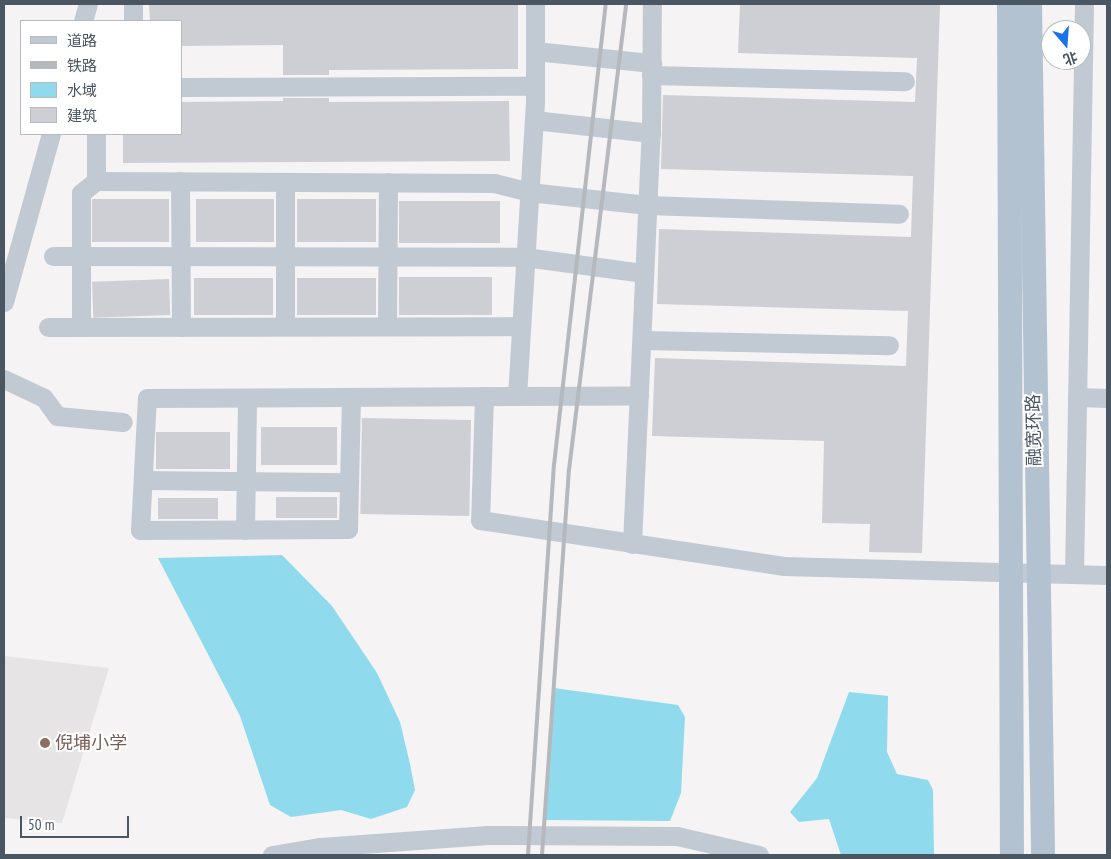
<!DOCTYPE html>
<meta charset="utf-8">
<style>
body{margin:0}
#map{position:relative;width:1111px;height:859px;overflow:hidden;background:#f5f3f3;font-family:"PT Sans Narrow","Noto Sans SC",sans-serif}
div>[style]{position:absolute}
.education>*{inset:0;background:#e6e4e5}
.water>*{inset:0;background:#90daee}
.building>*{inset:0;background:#cdcfd5;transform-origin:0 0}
.minor>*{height:19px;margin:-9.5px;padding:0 9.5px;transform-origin:9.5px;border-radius:9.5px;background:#c1cad2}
.rail>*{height:4px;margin:-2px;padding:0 2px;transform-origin:2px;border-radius:2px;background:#b5b8bd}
.major-bridge>*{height:24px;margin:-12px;padding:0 12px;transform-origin:12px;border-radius:12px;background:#b3c2d1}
.dots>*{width:14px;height:14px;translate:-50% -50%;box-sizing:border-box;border:2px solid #fff;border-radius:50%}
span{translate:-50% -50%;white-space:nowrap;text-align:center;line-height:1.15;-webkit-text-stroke:4px #fff;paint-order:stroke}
.street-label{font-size:18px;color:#4a5661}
.education-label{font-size:18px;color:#785e54}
.left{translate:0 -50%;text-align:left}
.frame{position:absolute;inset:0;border:5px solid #4a5661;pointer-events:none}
.legend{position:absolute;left:20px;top:20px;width:162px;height:115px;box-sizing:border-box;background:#fff;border:1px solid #b7bbc0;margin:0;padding:6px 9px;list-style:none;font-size:15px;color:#4a5661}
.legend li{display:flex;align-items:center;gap:10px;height:25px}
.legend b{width:25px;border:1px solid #b7bbc0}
.north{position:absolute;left:1041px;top:20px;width:50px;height:50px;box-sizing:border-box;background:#fff;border:1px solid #b7bbc0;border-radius:50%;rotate:162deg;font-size:14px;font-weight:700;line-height:20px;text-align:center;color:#4a5661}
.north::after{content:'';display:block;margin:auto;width:18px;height:22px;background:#1a73e8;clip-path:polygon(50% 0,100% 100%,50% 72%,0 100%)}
.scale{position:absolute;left:20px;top:816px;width:109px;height:22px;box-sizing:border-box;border:2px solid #4a5661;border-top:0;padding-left:6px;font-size:15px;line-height:18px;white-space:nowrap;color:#4a5661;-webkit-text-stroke:4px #fff;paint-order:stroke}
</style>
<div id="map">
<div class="education">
<i style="clip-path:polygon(4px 656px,109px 668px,62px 823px,4px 818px)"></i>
</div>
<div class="water">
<i style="clip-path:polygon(282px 555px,332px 606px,377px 673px,400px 722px,410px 764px,415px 790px,407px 807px,371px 819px,341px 810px,291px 817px,270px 805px,240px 716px,158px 558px)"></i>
<i style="clip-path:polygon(554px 688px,678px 705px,685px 717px,681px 793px,670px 821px,543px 820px)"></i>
<i style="clip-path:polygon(849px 692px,888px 696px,887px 752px,897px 774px,928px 780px,933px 790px,934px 855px,841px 855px,829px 819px,799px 822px,790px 812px,817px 778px)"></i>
</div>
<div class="building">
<i style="clip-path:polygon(149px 4px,518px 4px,518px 69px,329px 70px,329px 75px,283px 75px,283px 45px,181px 46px,181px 21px,150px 21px)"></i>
<i style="clip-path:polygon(740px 4px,940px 4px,922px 553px,869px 552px,870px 524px,822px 523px,824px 441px,652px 436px,655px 358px,906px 366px,908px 311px,657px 304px,659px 229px,911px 237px,913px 176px,661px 169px,663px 95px,915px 102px,917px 58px,738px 53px)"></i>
<i style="clip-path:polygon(283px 98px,329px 98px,329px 102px,509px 101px,510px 161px,123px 163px,123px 134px,181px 134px,181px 102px,283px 101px)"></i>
<i style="left:169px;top:199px;width:43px;height:77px;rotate:90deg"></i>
<i style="left:274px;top:199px;width:43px;height:78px;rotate:90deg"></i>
<i style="left:376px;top:199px;width:43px;height:79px;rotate:90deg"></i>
<i style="left:399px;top:201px;width:101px;height:42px"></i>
<i style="left:399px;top:277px;width:93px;height:38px"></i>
<i style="left:273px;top:278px;width:37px;height:79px;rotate:90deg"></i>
<i style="left:297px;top:278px;width:79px;height:37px"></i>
<i style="left:169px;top:279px;width:36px;height:77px;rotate:88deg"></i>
<i style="left:471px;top:420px;width:96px;height:109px;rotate:91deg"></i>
<i style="left:337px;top:427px;width:38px;height:76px;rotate:90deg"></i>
<i style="left:156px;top:432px;width:74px;height:37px"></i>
<i style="left:337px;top:497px;width:21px;height:61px;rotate:90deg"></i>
<i style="left:158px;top:498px;width:60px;height:21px"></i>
</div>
<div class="minor">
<i style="left:133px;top:4px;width:17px;rotate:90deg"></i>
<i style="left:83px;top:21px;width:18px;rotate:-74deg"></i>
<i style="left:535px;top:51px;width:118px;rotate:5.9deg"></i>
<i style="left:651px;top:75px;width:254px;rotate:1.4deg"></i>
<i style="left:181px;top:87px;width:354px;rotate:-0.2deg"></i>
<i style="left:534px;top:120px;width:118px;rotate:6.3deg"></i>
<i style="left:96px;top:181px;width:398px;rotate:0.3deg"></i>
<i style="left:494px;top:183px;width:36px;rotate:14deg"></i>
<i style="left:529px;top:192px;width:119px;rotate:6.3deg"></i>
<i style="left:647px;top:205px;width:252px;rotate:2deg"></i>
<i style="left:180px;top:181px;width:146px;rotate:89.6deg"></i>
<i style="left:285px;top:182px;width:144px;rotate:90deg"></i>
<i style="left:53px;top:256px;width:472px;rotate:0.1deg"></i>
<i style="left:525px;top:257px;width:120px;rotate:7.7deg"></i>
<i style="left:4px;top:302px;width:174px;rotate:-74.4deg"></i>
<i style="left:387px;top:326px;width:144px;rotate:-89.6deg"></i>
<i style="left:48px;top:327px;width:473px;rotate:-0.1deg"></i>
<i style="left:81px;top:327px;width:134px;rotate:-90deg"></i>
<i style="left:81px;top:193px;width:19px;rotate:-39deg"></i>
<i style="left:96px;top:181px;width:47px;rotate:-90deg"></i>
<i style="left:642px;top:340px;width:247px;rotate:1.2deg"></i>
<i style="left:4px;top:379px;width:44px;rotate:25.4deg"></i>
<i style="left:44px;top:398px;width:22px;rotate:54deg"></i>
<i style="left:57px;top:416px;width:66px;rotate:5.2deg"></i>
<i style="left:484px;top:396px;width:124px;rotate:91.8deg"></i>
<i style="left:480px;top:520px;width:306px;rotate:8.6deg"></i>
<i style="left:783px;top:566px;width:324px;rotate:1.6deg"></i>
<i style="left:517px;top:396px;width:295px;rotate:-86.5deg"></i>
<i style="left:535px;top:102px;width:98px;rotate:-90deg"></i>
<i style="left:351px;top:397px;width:132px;rotate:91.3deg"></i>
<i style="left:348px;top:529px;width:208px;rotate:179.7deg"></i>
<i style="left:140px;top:530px;width:132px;rotate:-87deg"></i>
<i style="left:147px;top:398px;width:492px;rotate:-0.3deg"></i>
<i style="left:1077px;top:397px;width:30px;rotate:2deg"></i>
<i style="left:143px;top:480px;width:206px;rotate:0.6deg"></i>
<i style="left:245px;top:530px;width:132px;rotate:-89.1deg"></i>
<i style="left:632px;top:544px;width:411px;rotate:-87.4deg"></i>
<i style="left:651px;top:133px;width:129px;rotate:-89.6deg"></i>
<i style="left:1074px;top:574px;width:570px;rotate:-88.99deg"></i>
<i style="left:272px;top:855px;width:49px;rotate:-9.5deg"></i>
<i style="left:320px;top:847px;width:168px;rotate:-4.1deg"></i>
<i style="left:488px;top:835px;width:189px;rotate:0.3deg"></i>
<i style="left:677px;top:836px;width:84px;rotate:13deg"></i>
</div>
<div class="rail">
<i style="left:528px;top:855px;width:391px;rotate:-86.2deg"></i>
<i style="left:554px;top:465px;width:464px;rotate:-83.6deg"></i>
<i style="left:542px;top:855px;width:386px;rotate:-86deg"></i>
<i style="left:569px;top:470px;width:469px;rotate:-83deg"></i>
</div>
<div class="major-bridge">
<i style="left:1009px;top:4px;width:851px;rotate:89.8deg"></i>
<i style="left:1030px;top:4px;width:851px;rotate:89.12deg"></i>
</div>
<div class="dots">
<i style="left:45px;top:743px;background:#8d6e63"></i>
</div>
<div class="street-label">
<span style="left:1034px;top:430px;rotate:-91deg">融宽环路</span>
</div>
<div class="education-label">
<span class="left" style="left:55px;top:743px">倪埔小学</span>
</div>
<div class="frame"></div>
<ul class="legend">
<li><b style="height:6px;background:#c1cad2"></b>道路</li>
<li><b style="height:6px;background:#b5b8bd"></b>铁路</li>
<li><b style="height:14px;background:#90daee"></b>水域</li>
<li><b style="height:14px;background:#cdcfd5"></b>建筑</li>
</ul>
<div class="north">北</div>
<div class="scale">50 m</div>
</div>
